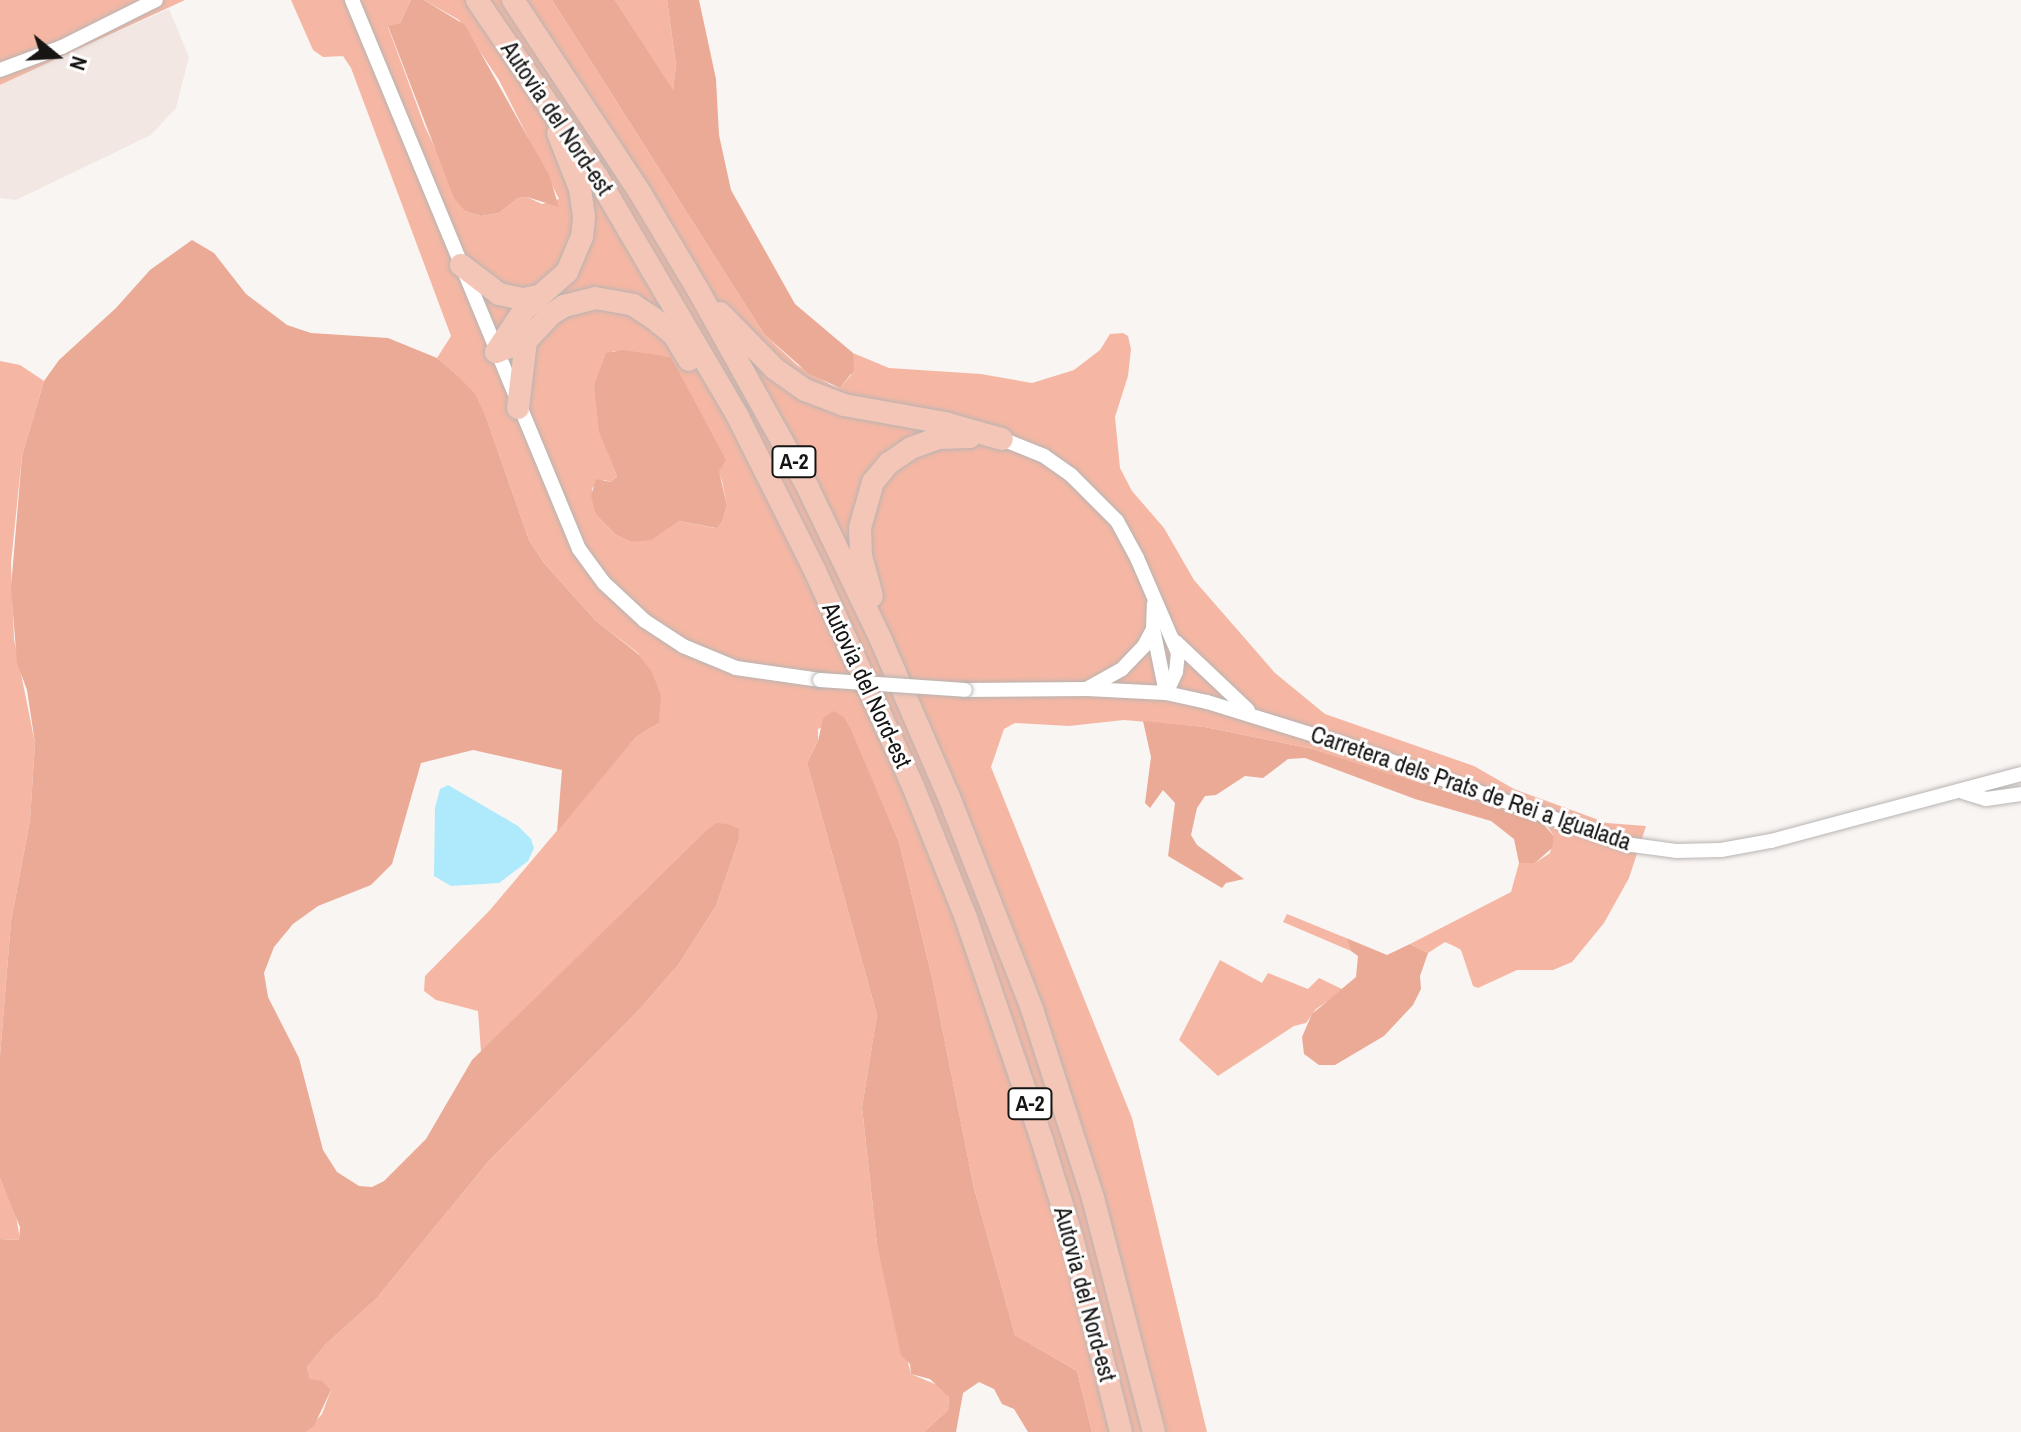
<!DOCTYPE html>
<style>
body{margin:0}
#map{position:relative;width:2021px;height:1432px;overflow:hidden;background:#f9f5f3;font-family:"Archivo Narrow",sans-serif}
div>[style]{position:absolute}
.built>*{inset:0;background:#f3e7e3}
.green>*{inset:0;background:#f5b7a4}
.forest>*{inset:0;background:#eaaa96}
.water>*{inset:0;background:#aeeafc}
.roads{filter:drop-shadow(0 0 2px #b8b4b2) drop-shadow(0 0 2px #b8b4b2)}
.minor>*{height:14px;margin:-7px;padding:0 7px;transform-origin:7px;border-radius:7px;background:#fff}
.highway>*{height:22px;margin:-11px;padding:0 11px;transform-origin:11px;border-radius:11px;background:#f3c6b7}
.bridges{filter:drop-shadow(0 0 2px #b8b4b2) drop-shadow(0 0 2px #b8b4b2)}
.minor-bridge>*{height:14px;margin:-7px;padding:0 7px;transform-origin:7px;border-radius:7px;background:#fff}
span{translate:-50% -50%;white-space:nowrap;text-align:center;line-height:1.15;-webkit-text-stroke:6px #fff;paint-order:stroke}
.shield-label span{padding:2px 6px;background:#fff;border:2px solid;border-radius:6px;-webkit-text-stroke-width:0}
.shield-label{font-size:22px;color:#161514;font-weight:700}
.street-label{font-size:24px;color:#161514}
.north{position:absolute;left:16px;top:16px;width:80px;height:80px;-webkit-text-stroke:6px #fff;paint-order:stroke;rotate:108deg;font-size:22px;font-weight:700;line-height:32px;text-align:center;color:#161514}
.north::after{content:'';display:block;margin:auto;width:28px;height:36px;background:#161514;clip-path:polygon(50% 0,100% 100%,50% 72%,0 100%)}
</style>
<div id="map">
<div class="built">
<i style="clip-path:polygon(169px 9px,189px 57px,176px 108px,151px 135px,16px 200px,0 198px,0 85px)"></i>
</div>
<div class="green">
<i style="clip-path:polygon(0 0,185px 0,0 85px)"></i>
<i style="clip-path:polygon(evenodd,291px 0,411px 0,400px 23px,388px 27px,425px 127px,465px 211px,481px 216px,499px 213px,518px 198px,527px 197px,542px 204px,559px 199px,499px 80px,459px 20px,424px 0,552px 0,764px 334px,797px 365px,831px 385px,840px 388px,851px 375px,853px 353px,889px 368px,981px 374px,1032px 383px,1074px 370px,1100px 350px,1110px 334px,1123px 333px,1128px 336px,1131px 349px,1128px 376px,1115px 417px,1120px 468px,1132px 491px,1164px 528px,1194px 580px,1275px 673px,1325px 714px,1474px 766px,1514px 789px,1607px 823px,1646px 826px,1629px 878px,1604px 923px,1572px 962px,1553px 970px,1517px 970px,1478px 988px,1473px 986px,1461px 950px,1456px 947px,1445px 942px,1428px 953px,1410px 944px,1511px 892px,1519px 863px,1535px 863px,1550px 853px,1554px 836px,1547px 826px,1313px 749px,1205px 727px,1124px 720px,1069px 726px,1015px 723px,1004px 729px,991px 767px,1132px 1118px,1207px 1432px,1092px 1432px,1077px 1371px,1015px 1335px,974px 1188px,932px 977px,899px 842px,845px 718px,818px 729px,818px 741px,807px 763px,877px 1015px,862px 1107px,877px 1245px,911px 1374px,942px 1387px,949px 1397px,948px 1410px,924px 1432px,306px 1432px,322px 1414px,331px 1390px,310px 1379px,307px 1367px,325px 1345px,376px 1299px,488px 1162px,639px 1010px,678px 965px,716px 906px,738px 842px,715px 823px,481px 1052px,478px 1011px,436px 1000px,424px 991px,425px 976px,490px 910px,636px 737px,659px 723px,638px 653px,595px 620px,544px 563px,529px 540px,486px 417px,457px 375px,437px 358px,451px 336px,351px 68px,343px 56px,323px 57px,313px 50px,291px 0,613px 351px,671px 357px,694px 402px,722px 481px,727px 506px,722px 522px,715px 528px,679px 521px,631px 542px,616px 535px,596px 515px,592px 488px,604px 480px,611px 482px,617px 476px,607px 451px,594px 385px,613px 351px)"></i>
<i style="clip-path:polygon(615px 0,667px 0,676px 65px,673px 91px)"></i>
<i style="clip-path:polygon(0 361px,20px 365px,44px 381px,22px 456px,11px 563px,14px 639px,35px 743px,30px 820px,11px 921px,0 1056px)"></i>
<i style="clip-path:polygon(1287px 914px,1346px 938px,1351px 951px,1283px 922px)"></i>
<i style="clip-path:polygon(1220px 960px,1262px 983px,1268px 973px,1308px 989px,1319px 978px,1344px 990px,1316px 1009px,1306px 1023px,1294px 1026px,1218px 1076px,1179px 1040px)"></i>
<i style="clip-path:polygon(0 1178px,16px 1215px,20px 1240px,0 1239px)"></i>
</div>
<div class="forest">
<i style="clip-path:polygon(411px 0,424px 0,465px 25px,549px 175px,559px 207px,527px 197px,518px 198px,499px 213px,481px 216px,465px 211px,454px 198px,388px 26px,400px 23px)"></i>
<i style="clip-path:polygon(552px 0,615px 0,673px 90px,676px 65px,667px 0,699px 0,716px 79px,719px 135px,731px 190px,795px 304px,853px 353px,854px 370px,840px 388px,808px 373px,764px 334px)"></i>
<i style="clip-path:polygon(192px 240px,214px 253px,246px 294px,287px 325px,311px 333px,388px 338px,437px 358px,457px 375px,475px 394px,486px 417px,529px 540px,544px 563px,595px 620px,637px 653px,652px 672px,661px 696px,659px 723px,636px 737px,557px 832px,562px 770px,473px 750px,421px 763px,392px 864px,371px 885px,318px 906px,293px 924px,274px 947px,264px 973px,268px 997px,299px 1058px,323px 1150px,337px 1172px,359px 1186px,372px 1187px,384px 1181px,426px 1139px,472px 1060px,706px 831px,715px 823px,728px 824px,739px 829px,738px 842px,716px 906px,678px 965px,639px 1010px,488px 1162px,376px 1299px,325px 1345px,307px 1367px,310px 1379px,322px 1381px,331px 1390px,314px 1426px,306px 1432px,0 1432px,0 1239px,19px 1240px,20px 1227px,0 1178px,0 1056px,11px 921px,30px 820px,35px 743px,27px 690px,17px 663px,11px 588px,22px 456px,44px 381px,59px 360px,116px 308px,150px 270px)"></i>
<i style="clip-path:polygon(623px 350px,671px 357px,726px 460px,719px 471px,727px 506px,722px 522px,716px 528px,679px 521px,651px 540px,631px 542px,616px 535px,596px 515px,591px 496px,596px 479px,611px 482px,617px 476px,599px 432px,594px 385px,606px 353px)"></i>
<i style="clip-path:polygon(834px 711px,845px 718px,851px 730px,899px 842px,932px 977px,974px 1188px,1015px 1335px,1077px 1371px,1092px 1432px,1028px 1432px,1014px 1409px,1002px 1404px,994px 1389px,979px 1382px,963px 1393px,956px 1432px,924px 1432px,948px 1410px,949px 1397px,930px 1379px,911px 1374px,910px 1364px,901px 1355px,877px 1245px,862px 1107px,877px 1015px,807px 763px,818px 741px,823px 718px)"></i>
<i style="clip-path:polygon(1143px 721px,1205px 727px,1313px 749px,1542px 823px,1554px 836px,1552px 848px,1535px 863px,1519px 863px,1514px 839px,1491px 821px,1415px 799px,1305px 758px,1288px 759px,1263px 778px,1245px 776px,1216px 795px,1205px 796px,1197px 808px,1191px 835px,1197px 845px,1244px 879px,1226px 883px,1222px 888px,1168px 856px,1175px 803px,1163px 790px,1150px 808px,1145px 803px,1151px 757px)"></i>
<i style="clip-path:polygon(1346px 938px,1387px 955px,1410px 944px,1428px 953px,1420px 976px,1421px 989px,1413px 1005px,1384px 1036px,1335px 1065px,1319px 1065px,1304px 1054px,1302px 1037px,1312px 1014px,1356px 977px,1358px 956px,1351px 951px)"></i>
</div>
<div class="water">
<i style="clip-path:polygon(448px 785px,518px 826px,531px 839px,534px 848px,528px 861px,499px 883px,451px 886px,434px 876px,435px 808px,440px 789px)"></i>
</div>
<div class="roads">
<div class="minor">
<i style="left:352px;top:0;width:594px;rotate:67.54deg"></i>
<i style="left:579px;top:549px;width:42px;rotate:53.7deg"></i>
<i style="left:604px;top:583px;width:56px;rotate:42.8deg"></i>
<i style="left:645px;top:621px;width:45px;rotate:33.3deg"></i>
<i style="left:683px;top:646px;width:57px;rotate:22.5deg"></i>
<i style="left:736px;top:668px;width:85px;rotate:8.1deg"></i>
<i style="left:0;top:70px;width:66px;rotate:-20.4deg"></i>
<i style="left:62px;top:47px;width:105px;rotate:-26.6deg"></i>
<i style="left:1002px;top:439px;width:45px;rotate:22deg"></i>
<i style="left:1044px;top:456px;width:33px;rotate:35deg"></i>
<i style="left:1071px;top:475px;width:65px;rotate:45deg"></i>
<i style="left:1117px;top:521px;width:42px;rotate:61.6deg"></i>
<i style="left:1137px;top:558px;width:103px;rotate:66.7deg"></i>
<i style="left:1178px;top:653px;width:19px;rotate:96deg"></i>
<i style="left:1176px;top:672px;width:23px;rotate:115deg"></i>
<i style="left:1153px;top:629px;width:65px;rotate:78.5deg"></i>
<i style="left:1176px;top:642px;width:99px;rotate:43.4deg"></i>
<i style="left:1088px;top:688px;width:39px;rotate:-29deg"></i>
<i style="left:1122px;top:669px;width:32px;rotate:-46deg"></i>
<i style="left:1144px;top:646px;width:19px;rotate:-62deg"></i>
<i style="left:1153px;top:629px;width:25px;rotate:-88deg"></i>
<i style="left:965px;top:690px;width:122px;rotate:-0.5deg"></i>
<i style="left:1087px;top:689px;width:79px;rotate:2.9deg"></i>
<i style="left:1166px;top:693px;width:42px;rotate:12.4deg"></i>
<i style="left:1207px;top:702px;width:149px;rotate:17.2deg"></i>
<i style="left:1349px;top:746px;width:293px;rotate:19.5deg"></i>
<i style="left:1625px;top:844px;width:51px;rotate:7.8deg"></i>
<i style="left:1676px;top:851px;width:45px;rotate:-1.3deg"></i>
<i style="left:1721px;top:850px;width:51px;rotate:-10.2deg"></i>
<i style="left:1771px;top:841px;width:259px;rotate:-15deg"></i>
<i style="left:1963px;top:792px;width:24px;rotate:17deg"></i>
<i style="left:1986px;top:799px;width:35px;rotate:-8deg"></i>
</div>
<div class="highway">
<i style="left:477px;top:0;width:215px;rotate:55.8deg"></i>
<i style="left:598px;top:178px;width:277px;rotate:59.6deg"></i>
<i style="left:738px;top:417px;width:172px;rotate:63.4deg"></i>
<i style="left:815px;top:571px;width:236px;rotate:65.5deg"></i>
<i style="left:913px;top:786px;width:142px;rotate:68.1deg"></i>
<i style="left:966px;top:918px;width:235px;rotate:71.1deg"></i>
<i style="left:1042px;top:1140px;width:102px;rotate:72.8deg"></i>
<i style="left:1072px;top:1237px;width:201px;rotate:75.9deg"></i>
<i style="left:513px;top:0;width:229px;rotate:56.6deg"></i>
<i style="left:639px;top:191px;width:115px;rotate:59.2deg"></i>
<i style="left:698px;top:290px;width:227px;rotate:60.9deg"></i>
<i style="left:808px;top:488px;width:169px;rotate:64.3deg"></i>
<i style="left:881px;top:640px;width:171px;rotate:66.6deg"></i>
<i style="left:949px;top:797px;width:228px;rotate:68.6deg"></i>
<i style="left:1032px;top:1009px;width:199px;rotate:72.1deg"></i>
<i style="left:1093px;top:1198px;width:242px;rotate:75.4deg"></i>
<i style="left:461px;top:265px;width:48px;rotate:37.3deg"></i>
<i style="left:499px;top:294px;width:25px;rotate:12deg"></i>
<i style="left:523px;top:299px;width:16px;rotate:-11deg"></i>
<i style="left:720px;top:313px;width:78px;rotate:45.5deg"></i>
<i style="left:775px;top:369px;width:37px;rotate:35deg"></i>
<i style="left:805px;top:390px;width:42px;rotate:21deg"></i>
<i style="left:844px;top:405px;width:103px;rotate:10.1deg"></i>
<i style="left:945px;top:423px;width:59px;rotate:15.7deg"></i>
<i style="left:496px;top:352px;width:32px;rotate:-20deg"></i>
<i style="left:526px;top:341px;width:34px;rotate:-47deg"></i>
<i style="left:549px;top:316px;width:18px;rotate:-34deg"></i>
<i style="left:564px;top:306px;width:32px;rotate:-14deg"></i>
<i style="left:595px;top:298px;width:39px;rotate:10deg"></i>
<i style="left:633px;top:305px;width:24px;rotate:33deg"></i>
<i style="left:653px;top:318px;width:27px;rotate:39deg"></i>
<i style="left:674px;top:335px;width:29px;rotate:59deg"></i>
<i style="left:496px;top:352px;width:50px;rotate:-56.3deg"></i>
<i style="left:524px;top:310px;width:57px;rotate:-41.5deg"></i>
<i style="left:567px;top:272px;width:38px;rotate:-67deg"></i>
<i style="left:582px;top:237px;width:20px;rotate:-84deg"></i>
<i style="left:584px;top:217px;width:28px;rotate:-98deg"></i>
<i style="left:580px;top:189px;width:60px;rotate:-111.4deg"></i>
<i style="left:518px;top:408px;width:67px;rotate:-83.2deg"></i>
<i style="left:872px;top:596px;width:41px;rotate:-105.4deg"></i>
<i style="left:861px;top:556px;width:28px;rotate:-92deg"></i>
<i style="left:860px;top:528px;width:48px;rotate:-74.2deg"></i>
<i style="left:873px;top:482px;width:25px;rotate:-50deg"></i>
<i style="left:889px;top:463px;width:27px;rotate:-34deg"></i>
<i style="left:911px;top:448px;width:29px;rotate:-20deg"></i>
<i style="left:938px;top:438px;width:32px;rotate:-2deg"></i>
</div>
</div>
<div class="bridges">
<div class="minor-bridge">
<i style="left:820px;top:680px;width:145px;rotate:3.9deg"></i>
</div>
</div>
<div class="shield-label">
<span style="left:794px;top:462px">A-2</span>
<span style="left:1030px;top:1104px">A-2</span>
</div>
<div class="street-label">
<span style="left:557px;top:118px;rotate:56deg">Autovia del Nord-est</span>
<span style="left:867px;top:685px;rotate:65deg">Autovia del Nord-est</span>
<span style="left:1471px;top:788px;rotate:19deg">Carretera dels Prats de Rei a Igualada</span>
<span style="left:1085px;top:1294px;rotate:75deg">Autovia del Nord-est</span>
</div>
<div class="north">N</div>
</div>
